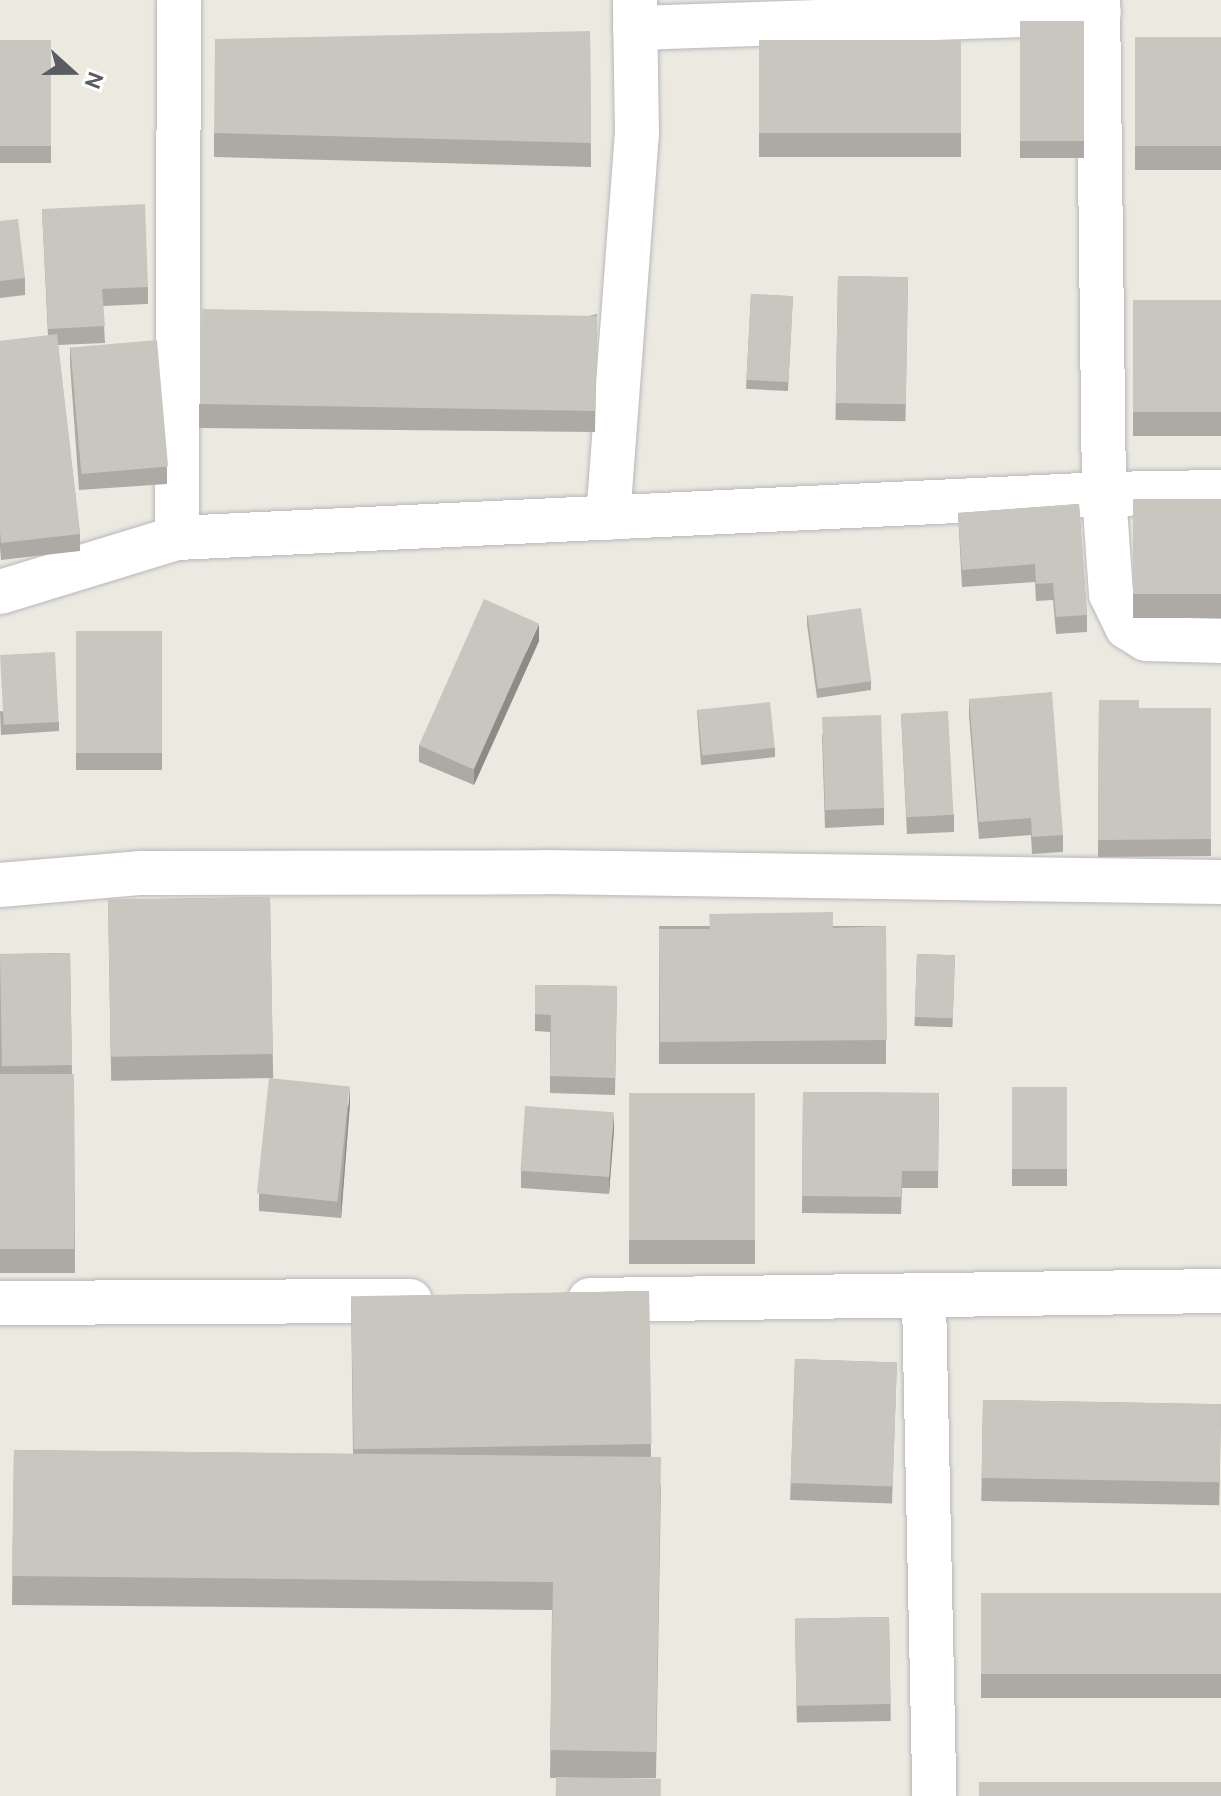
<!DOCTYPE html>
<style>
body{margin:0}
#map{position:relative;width:1221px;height:1796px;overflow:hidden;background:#eceae0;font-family:Ubuntu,sans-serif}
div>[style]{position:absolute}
.roads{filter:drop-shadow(0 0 2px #b6b8bd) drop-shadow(0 0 2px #b6b8bd)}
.minor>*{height:44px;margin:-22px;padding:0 22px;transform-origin:22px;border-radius:22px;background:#fff}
.wall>*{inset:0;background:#adaaa5;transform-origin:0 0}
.shaded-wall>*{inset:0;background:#8d8b86}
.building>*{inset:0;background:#c9c6c0;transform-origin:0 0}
span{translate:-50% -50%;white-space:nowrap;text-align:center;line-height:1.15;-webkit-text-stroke:6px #fff;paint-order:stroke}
.north{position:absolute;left:32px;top:32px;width:80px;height:80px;-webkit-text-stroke:6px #fff;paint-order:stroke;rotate:111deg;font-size:22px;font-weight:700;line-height:32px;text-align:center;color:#595c61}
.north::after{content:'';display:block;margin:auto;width:28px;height:36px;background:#595c61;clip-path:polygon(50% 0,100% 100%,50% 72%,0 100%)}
</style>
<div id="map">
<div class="roads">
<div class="minor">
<i style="left:179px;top:0;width:538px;rotate:90.21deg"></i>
<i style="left:177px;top:538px;width:928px;rotate:-2.72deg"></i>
<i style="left:1104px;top:494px;width:100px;rotate:86deg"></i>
<i style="left:1111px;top:594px;width:37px;rotate:64deg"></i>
<i style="left:1127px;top:627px;width:22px;rotate:32deg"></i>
<i style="left:1146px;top:639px;width:75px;rotate:1.5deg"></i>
<i style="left:1098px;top:0;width:494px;rotate:89.3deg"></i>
<i style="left:1104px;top:494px;width:117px;rotate:-1deg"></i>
<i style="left:635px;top:28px;width:464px;rotate:-1.9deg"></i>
<i style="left:608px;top:518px;width:385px;rotate:-85.7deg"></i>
<i style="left:637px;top:134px;width:134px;rotate:-90.9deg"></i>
<i style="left:0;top:592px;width:185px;rotate:-17deg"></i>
<i style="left:0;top:885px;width:142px;rotate:-4.9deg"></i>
<i style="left:141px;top:873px;width:405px;rotate:-0.1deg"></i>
<i style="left:546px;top:872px;width:675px;rotate:0.85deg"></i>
<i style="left:924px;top:1299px;width:497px;rotate:88.8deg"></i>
<i style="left:590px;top:1300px;width:631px;rotate:-0.82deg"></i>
<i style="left:0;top:1303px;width:410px;rotate:-0.3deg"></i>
</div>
</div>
<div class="wall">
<i style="left:1020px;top:21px;width:64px;height:137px"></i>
<i style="clip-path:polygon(590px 31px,591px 167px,214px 157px,214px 133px)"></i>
<i style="left:1221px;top:37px;width:133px;height:86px;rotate:90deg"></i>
<i style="left:0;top:40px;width:51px;height:123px"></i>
<i style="left:961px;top:40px;width:117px;height:202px;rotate:90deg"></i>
<i style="clip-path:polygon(42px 209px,148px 287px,148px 304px,103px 306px,105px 343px,58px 345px,80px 534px,80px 551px,1px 560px,0 547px,0 341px,48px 336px)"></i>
<i style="clip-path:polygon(0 221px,25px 278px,25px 295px,0 298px)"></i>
<i style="left:838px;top:276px;width:70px;height:144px;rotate:1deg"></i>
<i style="left:751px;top:294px;width:42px;height:95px;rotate:3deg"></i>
<i style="left:1221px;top:300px;width:136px;height:88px;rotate:90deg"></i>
<i style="clip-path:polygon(597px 314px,595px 432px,199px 428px,199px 404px)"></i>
<i style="clip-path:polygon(70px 347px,167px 467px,167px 484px,79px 490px,70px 364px)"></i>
<i style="left:1221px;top:499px;width:119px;height:88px;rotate:90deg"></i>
<i style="clip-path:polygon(1079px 504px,1087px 615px,1087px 632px,1056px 634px,1053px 600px,1036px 601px,1035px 582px,962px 587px,958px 513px)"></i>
<i style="clip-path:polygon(807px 615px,871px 681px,871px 690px,817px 698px,807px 624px)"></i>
<i style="left:76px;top:631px;width:86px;height:139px"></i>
<i style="clip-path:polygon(539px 641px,474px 785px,419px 762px,419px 745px)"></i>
<i style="clip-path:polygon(969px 699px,1063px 835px,1063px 852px,1032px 854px,1031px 835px,979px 839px,969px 716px)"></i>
<i style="clip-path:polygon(1099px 700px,1139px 708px,1211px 708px,1211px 856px,1098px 857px)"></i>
<i style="clip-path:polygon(697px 710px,775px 748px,775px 757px,701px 765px)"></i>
<i style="clip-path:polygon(0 711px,59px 722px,59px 731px,1px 735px)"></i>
<i style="clip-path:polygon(901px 714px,954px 815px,954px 832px,907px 834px)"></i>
<i style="clip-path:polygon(822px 734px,884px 808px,884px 825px,825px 828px)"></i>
<i style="left:270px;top:897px;width:181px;height:162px;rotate:89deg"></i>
<i style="left:886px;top:926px;width:138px;height:227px;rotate:90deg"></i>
<i style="clip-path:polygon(70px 953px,72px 1074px,74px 1074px,75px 1273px,0 1273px,0 954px)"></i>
<i style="left:917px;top:954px;width:38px;height:72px;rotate:2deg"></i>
<i style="clip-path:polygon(535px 985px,617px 986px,615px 1095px,550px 1093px,550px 1032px,535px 1031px)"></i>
<i style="left:1012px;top:1087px;width:55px;height:99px"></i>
<i style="clip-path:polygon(803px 1092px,939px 1093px,938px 1188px,902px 1188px,901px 1214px,802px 1213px)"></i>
<i style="left:755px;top:1093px;width:171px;height:126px;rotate:90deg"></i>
<i style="clip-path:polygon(350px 1103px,341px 1218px,259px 1211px,259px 1194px)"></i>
<i style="clip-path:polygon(614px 1129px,609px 1194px,521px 1188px,521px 1171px)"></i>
<i style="clip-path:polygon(649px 1291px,651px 1457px,661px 1486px,656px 1778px,550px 1778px,552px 1610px,12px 1605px,14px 1450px,353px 1454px,351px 1297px)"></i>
<i style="left:795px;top:1359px;width:102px;height:141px;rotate:2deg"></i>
<i style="left:983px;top:1400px;width:238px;height:101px;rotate:1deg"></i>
<i style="left:1221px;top:1593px;width:105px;height:240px;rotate:90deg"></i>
<i style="left:889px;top:1617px;width:104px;height:94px;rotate:89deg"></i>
</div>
<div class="shaded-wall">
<i style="clip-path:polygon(539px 624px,539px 641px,474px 785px,474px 768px)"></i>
<i style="clip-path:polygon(350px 1086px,350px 1103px,341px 1218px,341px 1201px)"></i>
<i style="clip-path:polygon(614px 1112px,614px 1129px,609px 1194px,609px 1177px)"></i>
</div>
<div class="building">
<i style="left:1020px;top:21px;width:64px;height:120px"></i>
<i style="clip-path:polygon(590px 31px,591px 143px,214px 133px,215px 39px)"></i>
<i style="left:1221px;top:37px;width:109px;height:86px;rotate:90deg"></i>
<i style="left:0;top:40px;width:51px;height:106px"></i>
<i style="left:961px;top:40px;width:93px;height:202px;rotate:90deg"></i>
<i style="clip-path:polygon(145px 204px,148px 287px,102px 289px,105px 326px,48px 329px,42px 209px)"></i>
<i style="clip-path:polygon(18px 219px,25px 278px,0 281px,0 221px)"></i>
<i style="left:838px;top:276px;width:70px;height:127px;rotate:1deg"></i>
<i style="left:751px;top:294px;width:42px;height:86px;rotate:3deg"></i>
<i style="left:1221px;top:300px;width:112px;height:88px;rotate:90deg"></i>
<i style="left:202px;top:309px;width:395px;height:95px;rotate:1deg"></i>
<i style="clip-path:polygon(57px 334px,80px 534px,1px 543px,0 530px,0 341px)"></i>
<i style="left:157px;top:340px;width:127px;height:87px;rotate:85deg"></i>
<i style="left:1221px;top:499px;width:95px;height:88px;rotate:90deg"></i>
<i style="clip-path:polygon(1079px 504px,1087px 615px,1056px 617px,1053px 583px,1036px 584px,1035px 564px,962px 570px,958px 513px)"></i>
<i style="left:484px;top:599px;width:60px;height:160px;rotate:24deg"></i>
<i style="left:861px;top:608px;width:74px;height:54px;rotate:82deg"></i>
<i style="left:76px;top:631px;width:86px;height:122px"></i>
<i style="left:55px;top:652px;width:70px;height:55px;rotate:87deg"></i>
<i style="clip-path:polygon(1052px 692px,1063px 835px,1032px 837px,1031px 818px,979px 822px,969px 699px)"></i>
<i style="clip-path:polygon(1099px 700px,1139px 700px,1139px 708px,1211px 708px,1211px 839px,1098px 840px)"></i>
<i style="left:770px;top:702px;width:46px;height:73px;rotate:84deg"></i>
<i style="left:948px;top:711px;width:104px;height:47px;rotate:87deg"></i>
<i style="left:881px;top:715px;width:93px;height:59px;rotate:88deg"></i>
<i style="left:270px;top:897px;width:157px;height:162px;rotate:89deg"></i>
<i style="clip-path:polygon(833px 912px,833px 928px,886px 926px,887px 1040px,660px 1042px,659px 929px,710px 929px,709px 914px)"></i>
<i style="left:70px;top:953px;width:112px;height:70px;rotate:89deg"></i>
<i style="left:917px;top:954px;width:38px;height:63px;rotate:2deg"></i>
<i style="clip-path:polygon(535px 985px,617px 986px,615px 1078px,550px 1076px,551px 1015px,535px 1014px)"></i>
<i style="left:74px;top:1074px;width:175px;height:74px;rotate:90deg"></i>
<i style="left:269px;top:1078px;width:81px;height:116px;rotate:6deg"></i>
<i style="left:1012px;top:1087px;width:55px;height:82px"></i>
<i style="clip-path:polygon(803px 1092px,939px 1093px,938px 1171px,902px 1171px,901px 1197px,802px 1196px)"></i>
<i style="left:755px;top:1093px;width:147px;height:126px;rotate:90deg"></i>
<i style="left:525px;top:1106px;width:89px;height:65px;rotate:4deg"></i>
<i style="left:649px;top:1291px;width:153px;height:298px;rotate:89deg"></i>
<i style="left:795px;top:1359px;width:102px;height:124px;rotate:2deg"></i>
<i style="left:983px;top:1400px;width:238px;height:78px;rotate:1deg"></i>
<i style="clip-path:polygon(14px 1450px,661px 1457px,656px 1752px,550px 1750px,553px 1582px,12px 1576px)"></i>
<i style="left:1221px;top:1593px;width:81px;height:240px;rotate:90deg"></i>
<i style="left:889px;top:1617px;width:87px;height:94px;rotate:89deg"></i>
<i style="left:556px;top:1777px;width:105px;height:19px;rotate:1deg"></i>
<i style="left:1221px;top:1782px;width:14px;height:242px;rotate:90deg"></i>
</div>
<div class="north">N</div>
</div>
